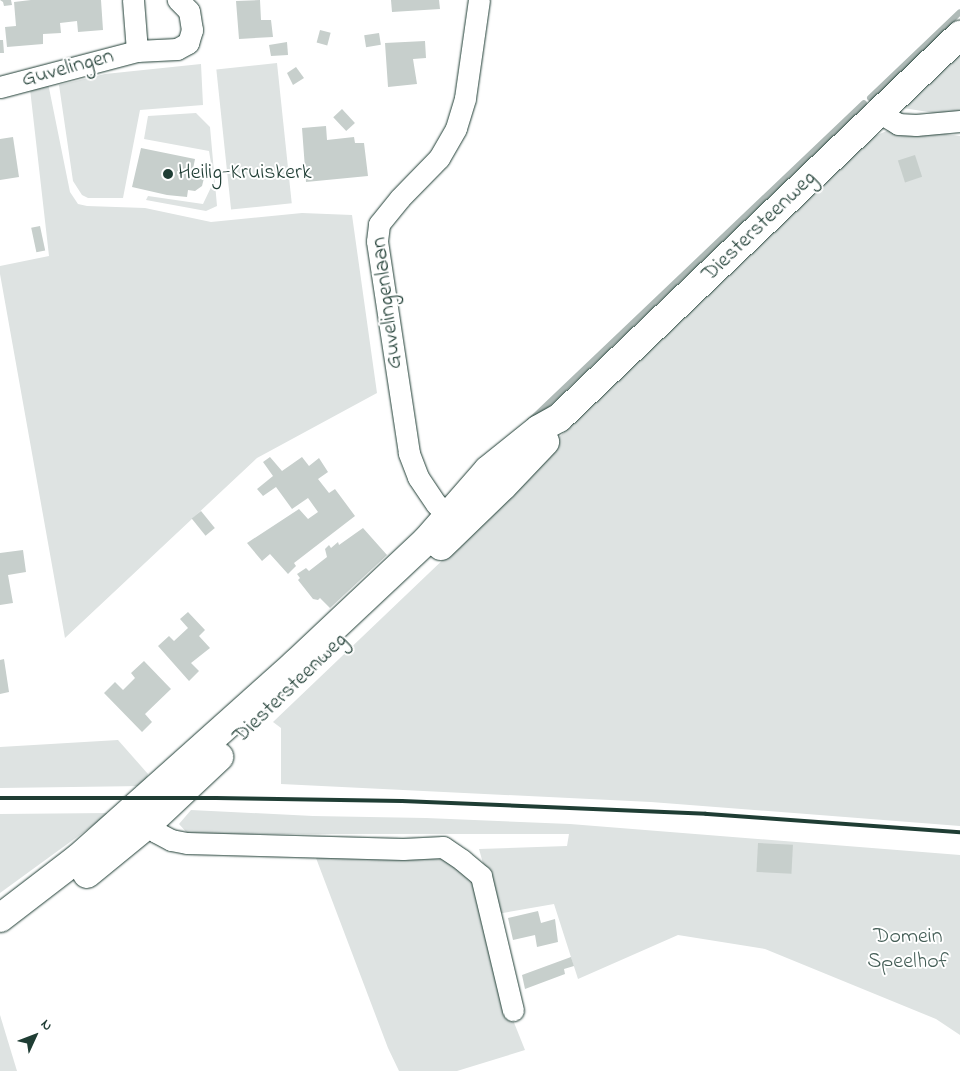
<!DOCTYPE html>
<style>
body{margin:0}
#map{position:relative;width:960px;height:1071px;overflow:hidden;background:#fff;font-family:"Indie Flower",sans-serif}
div>[style]{position:absolute}
.green>*{inset:0;background:#dee3e2;transform-origin:0 0}
.stream>*{height:6px;margin:-3px;padding:0 3px;transform-origin:3px;border-radius:3px;background:#afbab7}
.building>*{inset:0;background:#c7cfcc;transform-origin:0 0}
.roads{filter:drop-shadow(0 0 1px #1f3d34) drop-shadow(0 0 1px #1f3d34)}
.street>*{height:21px;margin:-10.5px;padding:0 10.5px;transform-origin:10.5px;border-radius:10.5px;background:#fff}
.secondary>*{height:28px;margin:-14px;padding:0 14px;transform-origin:14px;border-radius:14px;background:#fff}
.rail>*{height:4px;margin:-2px;padding:0 2px;transform-origin:2px;border-radius:2px;background:#1f3d34}
.dots>*{width:14px;height:14px;translate:-50% -50%;box-sizing:border-box;border:2px solid #fff;border-radius:50%}
span{translate:-50% -50%;white-space:nowrap;text-align:center;line-height:1.15;-webkit-text-stroke:4px #fff;paint-order:stroke}
.street-label{font-size:22px;color:#1f3d34}
.poi-label{font-size:22px;color:#1f3d34}
.left{translate:0 -50%;text-align:left}
.park-label{font-size:22px;color:#455e57}
.north{position:absolute;left:10px;top:1011px;width:50px;height:50px;-webkit-text-stroke:4px #fff;paint-order:stroke;rotate:47deg;font-size:14px;font-weight:700;line-height:20px;text-align:center;color:#1f3d34}
.north::after{content:'';display:block;margin:auto;width:18px;height:22px;background:#1f3d34;clip-path:polygon(50% 0,100% 100%,50% 72%,0 100%)}
</style>
<div id="map">
<div class="green">
<i style="clip-path:polygon(960px 54px,960px 117px,903px 108px)"></i>
<i style="left:277px;top:63px;width:141px;height:61px;rotate:84deg"></i>
<i style="clip-path:polygon(201px 64px,203px 105px,140px 110px,123px 198px,88px 198px,82px 195px,73px 181px,59px 85px,105px 74px)"></i>
<i style="clip-path:polygon(48px 83px,70px 192px,78px 204px,87px 206px,145px 208px,211px 222px,302px 213px,352px 215px,377px 393px,257px 458px,65px 638px,0 274px,0 266px,49px 256px,30px 89px)"></i>
<i style="clip-path:polygon(196px 113px,210px 127px,217px 206px,206px 211px,146px 200px,148px 196px,203px 204px,214px 181px,209px 151px,144px 139px,148px 116px)"></i>
<i style="clip-path:polygon(896px 127px,960px 136px,960px 826px,651px 802px,281px 784px,281px 728px,273px 722px,516px 490px,550px 446px,870px 138px)"></i>
<i style="clip-path:polygon(118px 740px,148px 774px,144px 786px,0 788px,0 747px)"></i>
<i style="clip-path:polygon(191px 810px,313px 816px,426px 818px,570px 824px,960px 855px,960px 1035px,936px 1019px,765px 949px,678px 935px,578px 979px,554px 904px,497px 914px,479px 849px,567px 846px,569px 834px,188px 834px,179px 824px)"></i>
<i style="clip-path:polygon(110px 813px,0 893px,0 814px)"></i>
<i style="clip-path:polygon(465px 850px,509px 1010px,525px 1050px,457px 1071px,399px 1071px,388px 1048px,316px 858px)"></i>
<i style="clip-path:polygon(0 1015px,17px 1071px,0 1071px)"></i>
</div>
<div class="stream">
<i style="left:870px;top:98px;width:124px;rotate:-43.7deg"></i>
<i style="left:530px;top:421px;width:461px;rotate:-43.6deg"></i>
</div>
<div class="building">
<i style="clip-path:polygon(0 0,11px 0,12px 5px,4px 6px,3px 2px)"></i>
<i style="clip-path:polygon(31px 0,101px 0,103px 30px,78px 32px,77px 21px,60px 23px,61px 33px,43px 34px,43px 44px,7px 47px,5px 27px,16px 26px,14px 2px)"></i>
<i style="clip-path:polygon(260px 0,261px 20px,271px 20px,273px 37px,239px 39px,236px 1px)"></i>
<i style="clip-path:polygon(391px 0,439px 0,440px 9px,392px 12px)"></i>
<i style="left:320px;top:30px;width:11px;height:13px;rotate:15deg"></i>
<i style="left:379px;top:33px;width:12px;height:15px;rotate:81deg"></i>
<i style="clip-path:polygon(0 40px,3px 40px,4px 53px,0 53px)"></i>
<i style="clip-path:polygon(425px 41px,426px 58px,413px 59px,417px 84px,388px 87px,385px 43px)"></i>
<i style="clip-path:polygon(287px 42px,288px 55px,271px 56px,269px 45px)"></i>
<i style="clip-path:polygon(296px 67px,304px 78px,293px 85px,287px 73px)"></i>
<i style="left:342px;top:109px;width:19px;height:12px;rotate:47deg"></i>
<i style="clip-path:polygon(326px 126px,327px 140px,354px 137px,355px 143px,364px 143px,368px 176px,306px 182px,302px 128px)"></i>
<i style="clip-path:polygon(13px 137px,19px 177px,0 180px,0 139px)"></i>
<i style="clip-path:polygon(141px 148px,195px 159px,193px 169px,199px 170px,204px 178px,202px 186px,195px 191px,188px 190px,187px 197px,167px 195px,132px 187px)"></i>
<i style="left:915px;top:155px;width:23px;height:18px;rotate:72deg"></i>
<i style="left:40px;top:226px;width:25px;height:9px;rotate:78deg"></i>
<i style="clip-path:polygon(270px 457px,282px 471px,302px 457px,309px 466px,319px 458px,328px 472px,318px 479px,329px 493px,335px 489px,355px 516px,294px 563px,296px 566px,288px 574px,270px 554px,262px 561px,247px 543px,299px 509px,308px 519px,318px 512px,308px 498px,292px 509px,276px 487px,263px 496px,257px 489px,273px 476px,263px 462px)"></i>
<i style="left:201px;top:511px;width:22px;height:12px;rotate:51deg"></i>
<i style="clip-path:polygon(363px 528px,387px 555px,330px 608px,320px 598px,318px 600px,313px 599px,298px 580px,300px 578px,297px 574px,306px 568px,309px 571px,327px 557px,325px 549px,329px 545px,331px 548px,338px 542px,339px 545px)"></i>
<i style="clip-path:polygon(23px 550px,26px 572px,8px 575px,13px 603px,0 605px,0 553px)"></i>
<i style="clip-path:polygon(188px 612px,205px 630px,199px 636px,210px 648px,191px 663px,199px 671px,189px 681px,158px 646px,169px 636px,174px 641px,188px 628px,180px 619px)"></i>
<i style="clip-path:polygon(4px 659px,9px 692px,0 694px,0 660px)"></i>
<i style="clip-path:polygon(144px 661px,171px 689px,145px 714px,152px 722px,142px 732px,104px 693px,115px 682px,123px 690px,135px 678px,131px 673px)"></i>
<i style="left:758px;top:843px;width:35px;height:29px;rotate:3deg"></i>
<i style="clip-path:polygon(538px 911px,541px 923px,555px 919px,558px 942px,537px 947px,535px 935px,513px 940px,508px 918px)"></i>
<i style="clip-path:polygon(571px 957px,574px 966px,564px 969px,565px 974px,525px 989px,522px 975px)"></i>
</div>
<div class="roads">
<div class="street">
<i style="left:133px;top:0;width:51px;rotate:85.5deg"></i>
<i style="left:0;top:87px;width:142px;rotate:-14.7deg"></i>
<i style="left:137px;top:51px;width:40px;rotate:-2.9deg"></i>
<i style="left:177px;top:49px;width:13px;rotate:-29deg"></i>
<i style="left:188px;top:43px;width:14px;rotate:-73deg"></i>
<i style="left:192px;top:30px;width:19px;rotate:-99deg"></i>
<i style="left:189px;top:11px;width:16px;rotate:-135deg"></i>
<i style="left:880px;top:113px;width:21px;rotate:31deg"></i>
<i style="left:898px;top:124px;width:18px;rotate:3deg"></i>
<i style="left:916px;top:125px;width:44px;rotate:-5.2deg"></i>
<i style="left:457px;top:527px;width:31px;rotate:-132deg"></i>
<i style="left:436px;top:504px;width:32px;rotate:-124deg"></i>
<i style="left:418px;top:477px;width:26px;rotate:-111deg"></i>
<i style="left:409px;top:453px;width:214px;rotate:-98.6deg"></i>
<i style="left:377px;top:241px;width:17px;rotate:-83deg"></i>
<i style="left:379px;top:224px;width:33px;rotate:-51deg"></i>
<i style="left:400px;top:198px;width:56px;rotate:-45.7deg"></i>
<i style="left:439px;top:158px;width:34px;rotate:-60deg"></i>
<i style="left:456px;top:128px;width:31px;rotate:-73deg"></i>
<i style="left:465px;top:98px;width:99px;rotate:-81.9deg"></i>
<i style="left:148px;top:824px;width:11px;rotate:45deg"></i>
<i style="left:156px;top:832px;width:17px;rotate:28deg"></i>
<i style="left:171px;top:840px;width:16px;rotate:11deg"></i>
<i style="left:187px;top:843px;width:216px;rotate:1.6deg"></i>
<i style="left:403px;top:849px;width:40px;rotate:-2.9deg"></i>
<i style="left:443px;top:847px;width:23px;rotate:34deg"></i>
<i style="left:462px;top:860px;width:25px;rotate:40deg"></i>
<i style="left:481px;top:876px;width:138px;rotate:76.6deg"></i>
</div>
<div class="secondary">
<i style="left:441px;top:546px;width:86px;rotate:-44.1deg"></i>
<i style="left:503px;top:486px;width:61px;rotate:-46.3deg"></i>
<i style="left:87px;top:874px;width:79px;rotate:-39.3deg"></i>
<i style="left:148px;top:824px;width:98px;rotate:-43.3deg"></i>
<i style="left:0;top:918px;width:97px;rotate:-37.5deg"></i>
<i style="left:77px;top:859px;width:294px;rotate:-41.8deg"></i>
<i style="left:296px;top:663px;width:178px;rotate:-43.2deg"></i>
<i style="left:426px;top:541px;width:94px;rotate:-48.9deg"></i>
<i style="left:488px;top:470px;width:65px;rotate:-38.8deg"></i>
<i style="left:539px;top:429px;width:23px;rotate:-29deg"></i>
<i style="left:559px;top:418px;width:555px;rotate:-43.68deg"></i>
</div>
</div>
<div class="rail">
<i style="left:0;top:798px;width:216px"></i>
<i style="left:216px;top:798px;width:186px;rotate:0.9deg"></i>
<i style="left:402px;top:801px;width:304px;rotate:2.4deg"></i>
<i style="left:706px;top:814px;width:255px;rotate:4.1deg"></i>
</div>
<div class="dots">
<i style="left:168px;top:174px;background:#1f3d34"></i>
</div>
<div class="street-label">
<span style="left:68px;top:69px;rotate:-15deg">Guvelingen</span>
<span style="left:760px;top:227px;rotate:-44deg">Diestersteenweg</span>
<span style="left:388px;top:303px;rotate:-97deg">Guvelingenlaan</span>
<span style="left:291px;top:689px;rotate:-44deg">Diestersteenweg</span>
</div>
<div class="poi-label">
<span class="left" style="left:178px;top:174px">Heilig-Kruiskerk</span>
</div>
<div class="park-label">
<span style="left:908px;top:950px">Domein<br>Speelhof</span>
</div>
<div class="north">N</div>
</div>
